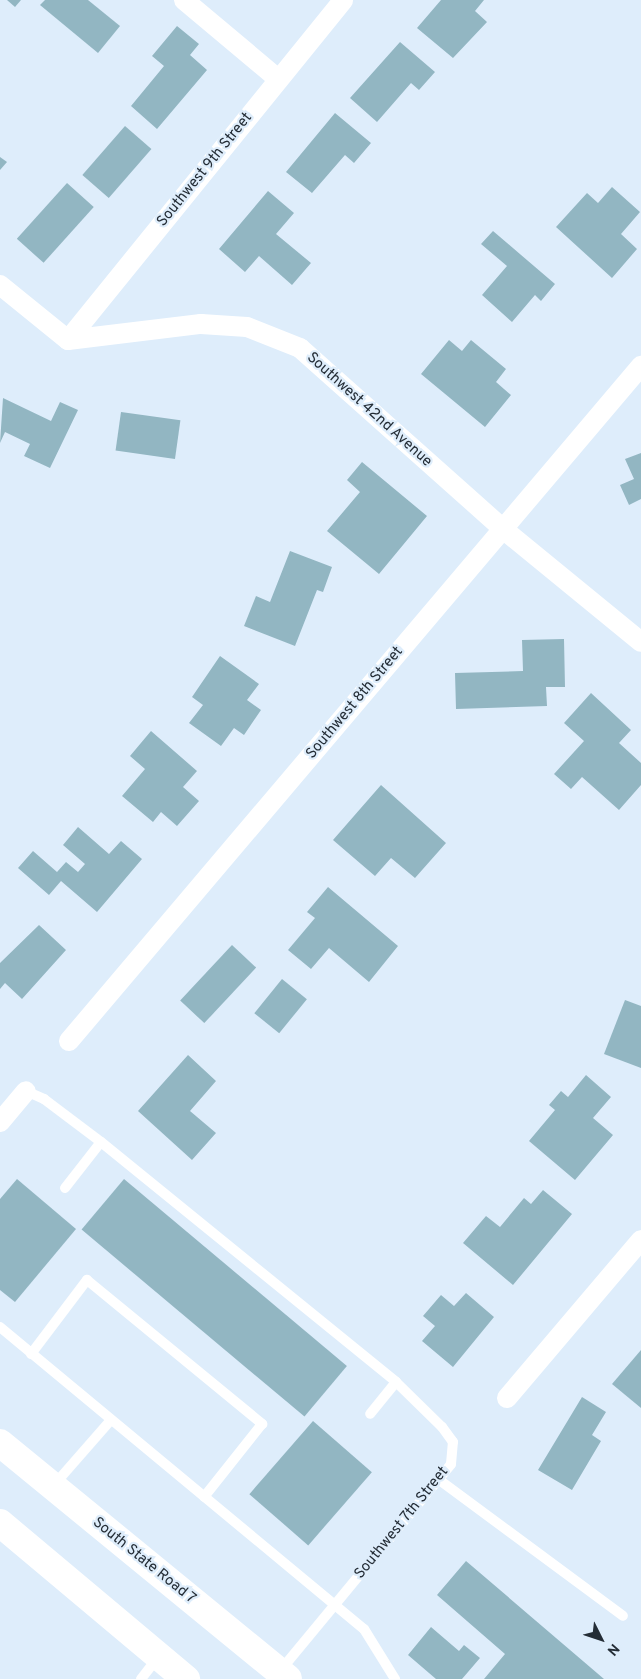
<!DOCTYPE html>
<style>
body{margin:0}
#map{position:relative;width:641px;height:1679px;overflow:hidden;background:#deedfb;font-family:Overpass,sans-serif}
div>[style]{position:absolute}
.building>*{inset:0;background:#92b6c2;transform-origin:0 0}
.service>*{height:10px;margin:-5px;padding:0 5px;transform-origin:5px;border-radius:5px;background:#fff}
.minor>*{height:20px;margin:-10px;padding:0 10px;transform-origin:10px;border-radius:10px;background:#fff}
.primary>*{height:28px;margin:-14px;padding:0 14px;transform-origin:14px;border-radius:14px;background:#fff}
span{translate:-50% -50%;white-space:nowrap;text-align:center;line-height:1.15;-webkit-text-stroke:4.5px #deedfb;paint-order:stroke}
.street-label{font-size:15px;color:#242d36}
.north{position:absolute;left:576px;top:1614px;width:50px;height:50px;-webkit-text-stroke:4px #deedfb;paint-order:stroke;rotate:131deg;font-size:14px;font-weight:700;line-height:20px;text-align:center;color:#242d36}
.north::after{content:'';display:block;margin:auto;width:18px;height:22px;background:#242d36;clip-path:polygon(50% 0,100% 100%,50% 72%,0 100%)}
</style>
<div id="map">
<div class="building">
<i style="clip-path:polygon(7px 0,21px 0,15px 7px)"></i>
<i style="clip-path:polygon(45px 0,88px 0,120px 26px,98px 53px,40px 5px)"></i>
<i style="clip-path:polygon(441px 0,484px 0,475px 11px,487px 22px,453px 58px,417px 28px)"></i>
<i style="clip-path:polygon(177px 26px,199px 44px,190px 55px,207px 70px,157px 129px,131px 106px,164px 66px,152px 56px)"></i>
<i style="clip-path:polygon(400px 42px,435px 72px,419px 90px,411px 83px,377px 122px,350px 98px)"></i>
<i style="clip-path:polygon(335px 113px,371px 143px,354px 163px,345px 155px,312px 193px,286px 172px)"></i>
<i style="left:125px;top:126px;width:35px;height:65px;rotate:41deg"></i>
<i style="clip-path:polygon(0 157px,7px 162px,0 170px)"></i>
<i style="left:67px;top:183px;width:36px;height:75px;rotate:42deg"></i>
<i style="clip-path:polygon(612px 187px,640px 212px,621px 234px,637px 249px,612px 278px,556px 227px,587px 193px,598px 203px)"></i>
<i style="clip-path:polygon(268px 191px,294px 213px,276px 234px,311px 263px,292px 285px,259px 256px,245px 272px,219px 249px)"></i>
<i style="clip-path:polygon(493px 231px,555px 284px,541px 301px,535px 295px,512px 322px,482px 295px,507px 266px,481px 244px)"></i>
<i style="clip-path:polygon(449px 340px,462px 351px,471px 340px,506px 369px,496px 382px,511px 395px,485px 427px,421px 374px)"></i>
<i style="clip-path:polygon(3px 398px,51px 421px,60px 402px,78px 410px,50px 468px,24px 456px,30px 444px,5px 432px,0 443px)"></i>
<i style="left:121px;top:412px;width:60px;height:39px;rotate:8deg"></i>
<i style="clip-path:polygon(641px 453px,641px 499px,629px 505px,620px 485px,634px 479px,625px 459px)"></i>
<i style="clip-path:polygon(362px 462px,427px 516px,379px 574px,327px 531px,360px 492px,347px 480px)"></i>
<i style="clip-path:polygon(290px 551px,332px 567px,323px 592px,317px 590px,295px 646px,244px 626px,256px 596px,270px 602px)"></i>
<i style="clip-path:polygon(564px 639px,565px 687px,546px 687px,547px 706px,456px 709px,455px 673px,523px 671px,522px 640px)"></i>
<i style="clip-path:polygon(220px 656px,259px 684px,247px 700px,261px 710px,244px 735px,234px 728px,221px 746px,189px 723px,203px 705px,192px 697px)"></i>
<i style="clip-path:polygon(591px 693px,631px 730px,619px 743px,641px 763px,641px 785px,619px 810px,582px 777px,571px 789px,554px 774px,584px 741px,564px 723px)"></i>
<i style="clip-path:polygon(151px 731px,197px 771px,183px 787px,199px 801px,177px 826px,161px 812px,153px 822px,122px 796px,145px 769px,130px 756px)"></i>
<i style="clip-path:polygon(381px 785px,446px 843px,415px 878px,391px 858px,375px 876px,333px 840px)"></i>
<i style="clip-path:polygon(78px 827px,109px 854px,121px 841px,142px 859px,97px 912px,61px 881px,49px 895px,18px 868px,33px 851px,57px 872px,66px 862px,78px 872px,85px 864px,63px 845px)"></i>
<i style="clip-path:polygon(328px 887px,398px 946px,369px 982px,329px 948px,311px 969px,288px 950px,315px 918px,307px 912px)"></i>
<i style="clip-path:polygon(39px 925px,66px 950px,22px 999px,5px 983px,0 989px,0 963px)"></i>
<i style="left:232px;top:945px;width:33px;height:76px;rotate:43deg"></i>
<i style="left:282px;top:979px;width:32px;height:44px;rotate:39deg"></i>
<i style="clip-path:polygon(625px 1000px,641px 1006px,641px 1068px,604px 1054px)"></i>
<i style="clip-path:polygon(188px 1055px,216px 1081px,190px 1111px,216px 1133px,192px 1160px,138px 1111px)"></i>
<i style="clip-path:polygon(586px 1075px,611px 1097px,593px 1118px,613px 1135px,575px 1180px,529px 1141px,555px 1110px,549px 1105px,561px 1091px,568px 1097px)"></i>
<i style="clip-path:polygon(17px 1179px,76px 1229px,15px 1302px,0 1290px,0 1199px)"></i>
<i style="left:124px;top:1179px;width:291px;height:66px;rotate:40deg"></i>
<i style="clip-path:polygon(543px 1190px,572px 1214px,513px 1285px,463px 1243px,486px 1216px,500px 1227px,524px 1198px,531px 1204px)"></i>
<i style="clip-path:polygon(466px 1293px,494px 1317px,453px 1367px,422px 1341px,435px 1326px,423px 1316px,441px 1295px,454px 1306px)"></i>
<i style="clip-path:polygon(641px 1350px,641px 1408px,612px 1384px)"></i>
<i style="clip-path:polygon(582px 1397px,606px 1412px,592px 1435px,601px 1441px,572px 1490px,538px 1470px)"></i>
<i style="left:313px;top:1421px;width:78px;height:97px;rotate:41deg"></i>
<i style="clip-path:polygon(466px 1561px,604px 1679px,484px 1679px,505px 1654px,437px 1595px)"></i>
<i style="clip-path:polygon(431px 1627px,459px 1651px,464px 1645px,480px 1658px,462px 1679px,436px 1679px,408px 1655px)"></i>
</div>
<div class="service">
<i style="left:26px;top:1091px;width:20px;rotate:24deg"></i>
<i style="left:44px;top:1099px;width:71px;rotate:37deg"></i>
<i style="left:65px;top:1188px;width:58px;rotate:-52deg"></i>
<i style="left:101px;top:1142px;width:380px;rotate:39.1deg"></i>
<i style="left:0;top:1327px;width:473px;rotate:39.7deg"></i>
<i style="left:364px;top:1629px;width:59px;rotate:58.2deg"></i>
<i style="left:31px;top:1354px;width:93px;rotate:-52.9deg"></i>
<i style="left:87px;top:1280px;width:227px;rotate:39.4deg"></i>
<i style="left:262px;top:1424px;width:93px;rotate:128.5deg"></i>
<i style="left:438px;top:1479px;width:230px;rotate:36.5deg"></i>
<i style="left:54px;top:1485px;width:86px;rotate:-48.8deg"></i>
<i style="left:280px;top:1671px;width:268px;rotate:-50.4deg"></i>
<i style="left:451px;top:1464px;width:22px;rotate:-85deg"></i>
<i style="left:453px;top:1442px;width:19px;rotate:-126deg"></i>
<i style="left:442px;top:1427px;width:64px;rotate:-135.6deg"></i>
<i style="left:396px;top:1382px;width:41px;rotate:129.1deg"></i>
<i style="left:141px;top:1679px;width:28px;rotate:-52deg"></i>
</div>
<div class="minor">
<i style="left:184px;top:0;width:123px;rotate:40deg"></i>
<i style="left:0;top:285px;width:87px;rotate:39deg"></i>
<i style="left:68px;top:340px;width:134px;rotate:-6.9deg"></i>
<i style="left:201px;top:324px;width:46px;rotate:3.7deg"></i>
<i style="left:247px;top:327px;width:57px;rotate:21.6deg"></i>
<i style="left:300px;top:348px;width:272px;rotate:41.7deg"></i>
<i style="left:503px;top:529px;width:178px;rotate:39.3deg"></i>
<i style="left:68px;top:340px;width:437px;rotate:-51deg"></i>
<i style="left:69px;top:1041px;width:885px;rotate:-49.72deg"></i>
<i style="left:0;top:1122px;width:40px;rotate:-50deg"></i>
<i style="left:507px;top:1398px;width:207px;rotate:-49.7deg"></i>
</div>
<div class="primary">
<i style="left:0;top:1443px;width:372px;rotate:39.3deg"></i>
<i style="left:0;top:1523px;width:243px;rotate:40deg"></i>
</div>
<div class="street-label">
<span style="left:205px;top:170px;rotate:-51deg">Southwest 9th Street</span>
<span style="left:369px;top:410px;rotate:42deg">Southwest 42nd Avenue</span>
<span style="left:355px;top:703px;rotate:-50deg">Southwest 8th Street</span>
<span style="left:402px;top:1523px;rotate:-51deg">Southwest 7th Street</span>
<span style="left:144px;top:1561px;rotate:39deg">South State Road 7</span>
</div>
<div class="north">N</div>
</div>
